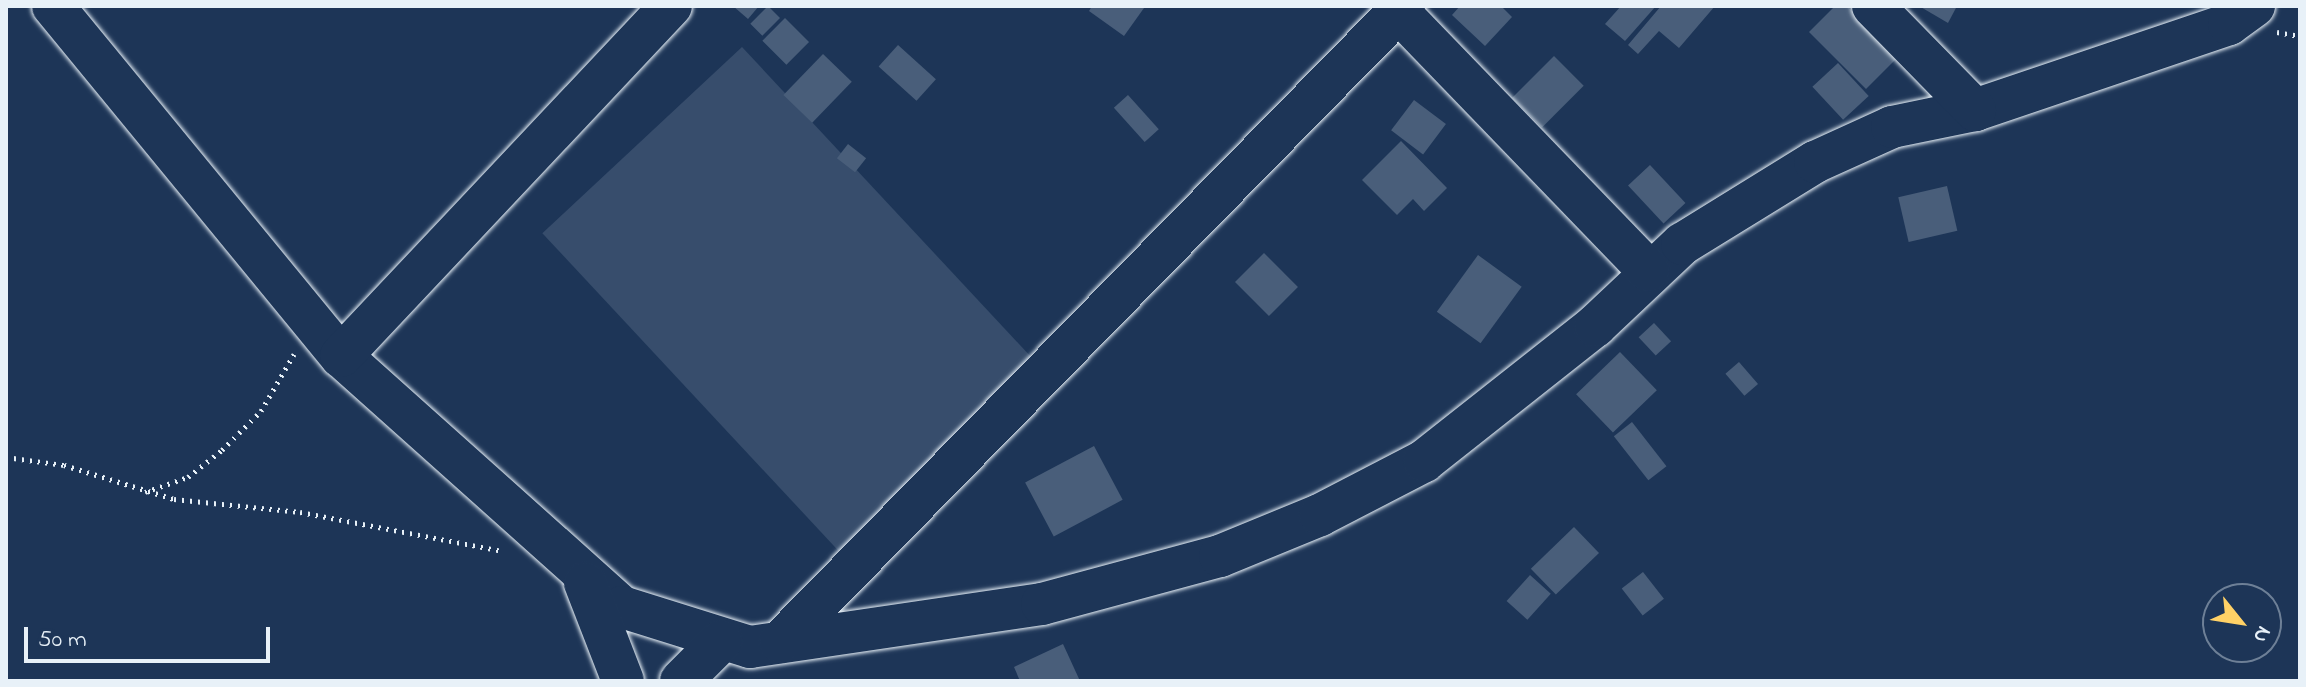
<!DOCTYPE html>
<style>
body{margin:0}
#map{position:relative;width:2306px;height:687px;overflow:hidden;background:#1d3557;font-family:"Indie Flower",sans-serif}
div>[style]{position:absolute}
.green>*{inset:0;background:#374d6c;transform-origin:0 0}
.building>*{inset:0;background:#495e7a;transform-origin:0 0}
.path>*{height:5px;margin-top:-2.5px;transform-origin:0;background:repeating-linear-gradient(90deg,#e8f1f8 0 2px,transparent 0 8px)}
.roads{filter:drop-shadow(0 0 2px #e8f1f8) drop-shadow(0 0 2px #e8f1f8)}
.minor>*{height:42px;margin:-21px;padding:0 21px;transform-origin:21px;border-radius:21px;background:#1d3557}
span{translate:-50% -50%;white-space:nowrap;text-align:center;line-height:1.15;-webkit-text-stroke:8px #1d3557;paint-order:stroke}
.frame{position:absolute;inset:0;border:8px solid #e8f1f8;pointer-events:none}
.north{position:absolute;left:2202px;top:583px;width:80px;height:80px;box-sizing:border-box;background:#1d3557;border:2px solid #6e8097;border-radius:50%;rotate:120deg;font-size:22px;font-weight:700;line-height:32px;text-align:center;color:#e8f1f8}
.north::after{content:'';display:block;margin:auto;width:28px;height:36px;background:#ffd166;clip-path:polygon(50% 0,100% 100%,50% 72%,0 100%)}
.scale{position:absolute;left:24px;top:627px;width:246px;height:36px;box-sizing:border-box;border:4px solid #e8f1f8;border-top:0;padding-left:10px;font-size:24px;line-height:28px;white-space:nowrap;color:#e8f1f8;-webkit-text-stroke:6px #1d3557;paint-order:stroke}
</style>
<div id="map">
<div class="green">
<i style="left:742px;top:47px;width:445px;height:273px;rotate:47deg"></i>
</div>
<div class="building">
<i style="clip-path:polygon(733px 6px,759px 6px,748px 19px)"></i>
<i style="left:768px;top:6px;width:17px;height:25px;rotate:45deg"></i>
<i style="clip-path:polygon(1092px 6px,1141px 6px,1144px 8px,1124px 36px,1089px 11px)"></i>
<i style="clip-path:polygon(1460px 6px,1501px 6px,1512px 17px,1485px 46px,1452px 15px)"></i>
<i style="clip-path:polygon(1621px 6px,1656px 6px,1625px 41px,1605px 24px)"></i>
<i style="clip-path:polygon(1661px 6px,1715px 6px,1679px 48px,1659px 31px,1638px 54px,1628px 45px)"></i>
<i style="clip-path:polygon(1835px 6px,1847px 6px,1898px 57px,1866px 89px,1809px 32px)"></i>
<i style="clip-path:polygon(1919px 6px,1957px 6px,1948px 23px)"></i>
<i style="left:785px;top:18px;width:34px;height:32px;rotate:45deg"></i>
<i style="left:898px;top:45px;width:51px;height:29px;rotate:42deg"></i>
<i style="left:823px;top:54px;width:40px;height:57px;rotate:44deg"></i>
<i style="left:1554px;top:56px;width:42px;height:59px;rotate:45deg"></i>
<i style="left:1838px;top:63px;width:45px;height:35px;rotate:47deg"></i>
<i style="left:1128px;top:95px;width:46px;height:19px;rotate:48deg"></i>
<i style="left:1414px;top:100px;width:40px;height:38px;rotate:37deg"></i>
<i style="clip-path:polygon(1401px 141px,1447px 188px,1424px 211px,1413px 199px,1397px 215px,1362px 180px)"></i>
<i style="left:848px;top:144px;width:23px;height:18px;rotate:38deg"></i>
<i style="left:1650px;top:165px;width:52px;height:30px;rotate:47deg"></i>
<i style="left:1947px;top:186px;width:46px;height:50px;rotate:77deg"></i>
<i style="left:1264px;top:253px;width:48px;height:41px;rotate:45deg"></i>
<i style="left:1478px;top:255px;width:54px;height:70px;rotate:36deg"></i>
<i style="left:1654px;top:323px;width:25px;height:21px;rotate:47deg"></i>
<i style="left:1620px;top:352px;width:53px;height:61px;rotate:46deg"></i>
<i style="left:1739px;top:362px;width:29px;height:18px;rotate:49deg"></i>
<i style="left:1632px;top:422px;width:56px;height:23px;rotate:52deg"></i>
<i style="left:1094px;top:446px;width:61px;height:78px;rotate:62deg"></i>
<i style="left:1574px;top:527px;width:36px;height:60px;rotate:46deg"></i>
<i style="left:1643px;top:572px;width:34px;height:27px;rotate:52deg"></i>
<i style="left:1530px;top:575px;width:28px;height:35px;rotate:42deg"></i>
<i style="clip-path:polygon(1063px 644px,1080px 681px,1020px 681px,1014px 667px)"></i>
</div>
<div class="path">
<i style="left:2277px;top:32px;width:23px;rotate:10deg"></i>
<i style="left:6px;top:457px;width:59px;rotate:7.9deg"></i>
<i style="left:64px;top:465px;width:115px;rotate:17.2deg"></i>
<i style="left:174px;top:499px;width:127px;rotate:5.9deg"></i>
<i style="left:300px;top:512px;width:207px;rotate:10.9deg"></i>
<i style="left:145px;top:492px;width:46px;rotate:-19.2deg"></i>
<i style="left:188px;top:477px;width:43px;rotate:-38.5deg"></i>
<i style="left:222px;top:450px;width:55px;rotate:-45deg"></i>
<i style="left:261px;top:411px;width:66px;rotate:-59.9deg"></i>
</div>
<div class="roads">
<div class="minor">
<i style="left:53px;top:6px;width:453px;rotate:50.6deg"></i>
<i style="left:341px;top:356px;width:377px;rotate:41.8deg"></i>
<i style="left:622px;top:607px;width:134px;rotate:17.4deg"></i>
<i style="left:750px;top:647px;width:295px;rotate:-8.4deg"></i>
<i style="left:1042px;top:604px;width:184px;rotate:-15.1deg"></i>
<i style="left:1220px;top:556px;width:108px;rotate:-22.3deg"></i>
<i style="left:1320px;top:515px;width:117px;rotate:-27.4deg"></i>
<i style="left:1424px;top:461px;width:218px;rotate:-38.3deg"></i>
<i style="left:1595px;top:326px;width:120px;rotate:-43.3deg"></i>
<i style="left:1682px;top:244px;width:156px;rotate:-31.7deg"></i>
<i style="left:1815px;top:162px;width:85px;rotate:-24.4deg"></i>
<i style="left:1892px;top:127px;width:85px;rotate:-11.6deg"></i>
<i style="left:1975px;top:110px;width:268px;rotate:-18.7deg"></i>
<i style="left:2229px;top:24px;width:31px;rotate:-36deg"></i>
<i style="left:1393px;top:6px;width:368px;rotate:46deg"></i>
<i style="left:1873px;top:6px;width:146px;rotate:45.6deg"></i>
<i style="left:341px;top:356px;width:481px;rotate:-46.7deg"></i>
<i style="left:585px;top:583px;width:105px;rotate:68.8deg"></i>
<i style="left:780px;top:642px;width:891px;rotate:-45.55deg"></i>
<i style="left:681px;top:681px;width:57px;rotate:-45deg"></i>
</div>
</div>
<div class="frame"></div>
<div class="north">N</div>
<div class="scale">50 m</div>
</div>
